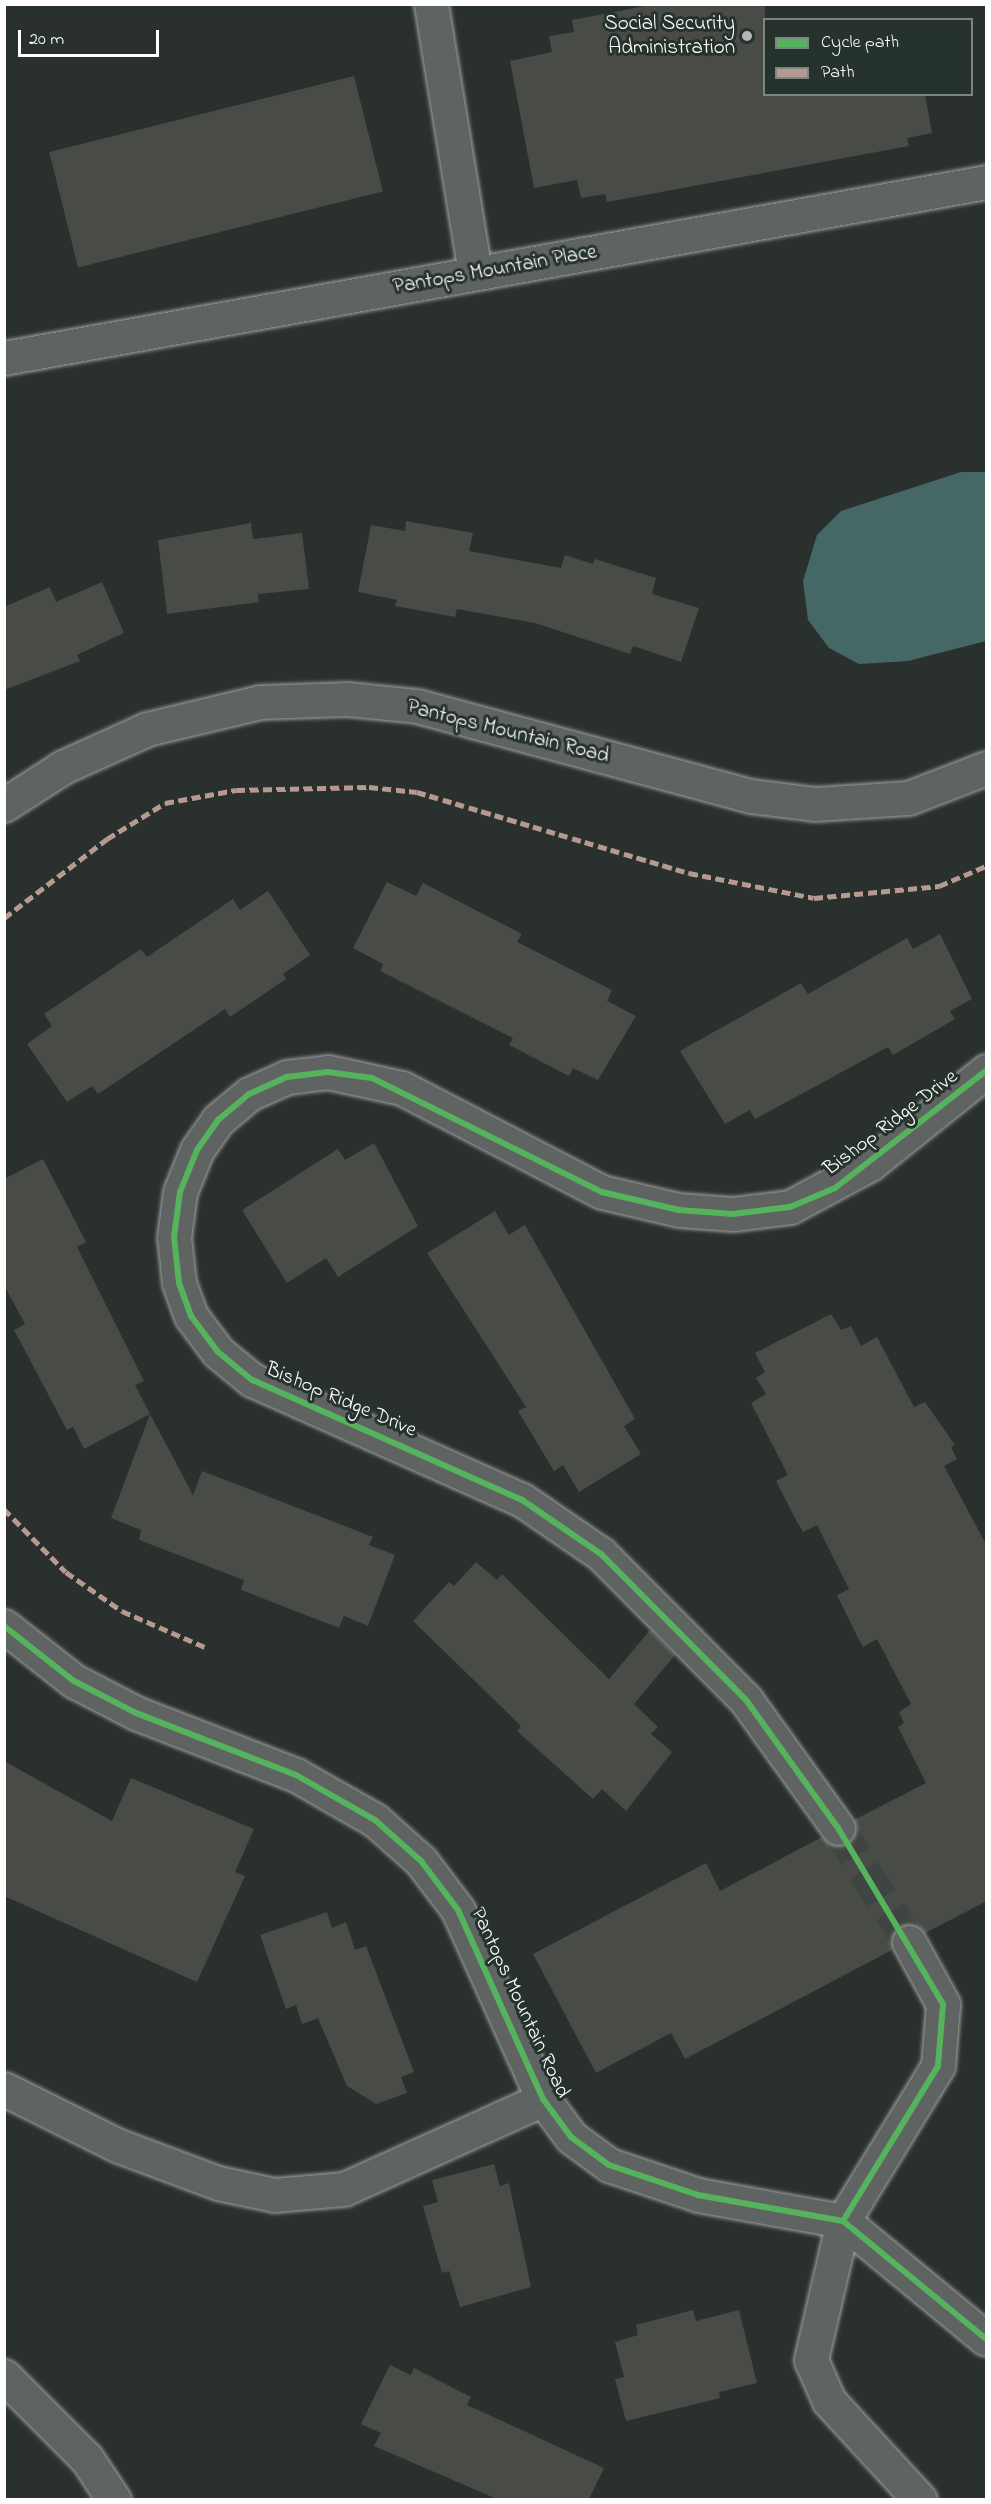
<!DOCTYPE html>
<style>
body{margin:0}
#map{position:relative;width:991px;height:2504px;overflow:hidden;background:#29302d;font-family:"Indie Flower",sans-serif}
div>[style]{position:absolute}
.water>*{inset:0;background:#456866}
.building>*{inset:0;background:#494c46;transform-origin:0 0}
.minor-tunnel>*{height:33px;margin-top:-16.5px;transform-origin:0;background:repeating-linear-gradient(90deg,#3e4542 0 33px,transparent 0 49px)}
.roads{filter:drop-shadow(0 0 2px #9fa2a0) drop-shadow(0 0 2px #9fa2a0)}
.minor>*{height:33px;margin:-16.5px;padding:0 16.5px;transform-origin:16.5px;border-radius:16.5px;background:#5f6362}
.quiet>*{height:4.5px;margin-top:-2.25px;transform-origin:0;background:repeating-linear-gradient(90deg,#b69a8f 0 9px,transparent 0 13.5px)}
.cycleway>*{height:6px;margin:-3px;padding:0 3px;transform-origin:3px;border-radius:3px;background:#56b35d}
.dots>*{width:16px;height:16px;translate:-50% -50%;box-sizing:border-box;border:3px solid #26332d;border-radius:50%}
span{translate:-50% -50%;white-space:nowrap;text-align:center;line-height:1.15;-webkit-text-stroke:6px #26332d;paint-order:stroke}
.poi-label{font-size:21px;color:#fff}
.right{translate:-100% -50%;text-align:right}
.street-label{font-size:21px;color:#fff}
.frame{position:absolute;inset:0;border:6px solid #fff;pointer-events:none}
.legend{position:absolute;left:763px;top:18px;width:210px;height:78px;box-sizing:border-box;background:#26332d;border:2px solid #7d8581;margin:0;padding:8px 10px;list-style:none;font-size:18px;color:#fff}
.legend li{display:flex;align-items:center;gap:12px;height:30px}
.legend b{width:30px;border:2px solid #7d8581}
.scale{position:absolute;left:18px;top:30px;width:141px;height:27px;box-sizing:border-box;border:3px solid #fff;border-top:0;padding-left:8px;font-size:18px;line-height:21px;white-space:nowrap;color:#fff;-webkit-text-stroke:4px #26332d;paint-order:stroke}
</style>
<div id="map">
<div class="water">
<i style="clip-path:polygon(961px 472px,986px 472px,986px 641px,908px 661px,859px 664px,829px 648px,808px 620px,803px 581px,817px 535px,841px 511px)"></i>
</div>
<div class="building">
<i style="clip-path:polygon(655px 4px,765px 4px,765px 94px,925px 94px,932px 133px,907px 138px,909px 146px,607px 202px,605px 194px,581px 198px,577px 180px,534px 188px,510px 61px,552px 52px,549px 36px,574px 32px,572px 20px)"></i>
<i style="left:354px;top:76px;width:119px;height:314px;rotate:76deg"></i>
<i style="clip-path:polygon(406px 521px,473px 533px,469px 551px,561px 568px,565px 555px,593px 564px,595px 559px,656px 578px,652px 594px,699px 608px,681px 662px,633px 646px,630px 654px,535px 623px,457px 609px,455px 617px,395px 606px,397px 600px,358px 592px,371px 525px,405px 531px)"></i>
<i style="clip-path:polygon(251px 523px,253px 539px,302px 533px,309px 589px,258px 594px,259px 602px,167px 614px,158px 540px)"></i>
<i style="clip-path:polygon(102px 582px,124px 633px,77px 655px,80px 661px,4px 690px,4px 607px,50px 587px,56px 602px)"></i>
<i style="clip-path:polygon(387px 882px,416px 896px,423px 883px,522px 934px,517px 942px,612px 990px,607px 1001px,636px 1016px,598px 1080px,573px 1068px,569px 1076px,509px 1045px,513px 1038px,380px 971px,383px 964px,353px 948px)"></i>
<i style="clip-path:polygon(268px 891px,310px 955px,283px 974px,286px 979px,230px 1017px,225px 1009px,98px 1094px,92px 1086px,67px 1102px,27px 1044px,52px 1026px,44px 1014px,141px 949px,147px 957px,233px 899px,240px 910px)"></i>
<i style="clip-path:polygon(940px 934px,972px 999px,950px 1011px,955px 1019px,893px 1055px,888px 1047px,755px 1119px,750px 1110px,725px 1124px,680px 1051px,801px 983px,808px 994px,907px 938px,913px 949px)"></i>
<i style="clip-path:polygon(374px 1143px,418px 1226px,338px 1277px,326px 1258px,287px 1283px,242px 1210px,338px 1149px,345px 1160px)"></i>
<i style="clip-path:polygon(43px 1159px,86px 1242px,77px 1247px,144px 1381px,135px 1385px,150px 1414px,84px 1449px,73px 1427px,67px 1430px,14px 1330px,25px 1324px,4px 1285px,4px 1179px)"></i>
<i style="clip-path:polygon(495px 1211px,509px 1235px,525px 1225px,635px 1419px,624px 1426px,641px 1454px,579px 1492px,563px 1465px,554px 1471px,518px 1411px,526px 1407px,427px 1253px)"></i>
<i style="clip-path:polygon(831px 1314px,841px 1330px,851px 1326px,861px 1346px,877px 1337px,914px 1407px,925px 1402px,955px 1445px,951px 1447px,957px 1459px,944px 1466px,987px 1546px,987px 1901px,925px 1933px,918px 1926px,901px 1925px,893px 1933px,892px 1950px,685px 2059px,671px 2033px,596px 2073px,533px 1954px,706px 1863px,720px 1891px,822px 1837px,831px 1845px,848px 1844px,855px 1835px,854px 1820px,926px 1783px,898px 1727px,904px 1723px,899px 1712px,911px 1704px,877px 1639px,863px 1647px,857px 1636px,837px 1595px,849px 1589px,817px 1525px,803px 1532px,796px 1520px,776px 1481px,788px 1475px,751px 1403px,766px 1394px,756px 1378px,765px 1372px,755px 1353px)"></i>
<i style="clip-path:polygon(150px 1414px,193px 1495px,202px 1471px,373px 1537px,369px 1545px,395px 1555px,368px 1626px,344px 1616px,339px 1628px,241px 1590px,244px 1580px,139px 1540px,141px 1530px,111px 1518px)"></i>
<i style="clip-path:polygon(476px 1562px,497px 1580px,502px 1574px,609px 1679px,650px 1630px,675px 1655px,634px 1704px,658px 1727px,651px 1734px,672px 1752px,626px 1811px,602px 1789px,593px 1799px,517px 1731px,521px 1726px,413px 1621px,449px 1582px,454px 1586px)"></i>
<i style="clip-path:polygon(4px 1761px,112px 1821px,131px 1778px,254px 1829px,235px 1872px,245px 1876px,197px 1982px,4px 1896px)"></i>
<i style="clip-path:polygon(327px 1912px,332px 1928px,346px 1922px,355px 1950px,366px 1946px,414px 2072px,401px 2077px,407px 2093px,376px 2104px,347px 2086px,318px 2018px,302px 2024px,296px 2005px,286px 2009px,260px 1935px)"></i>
<i style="clip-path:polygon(494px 2164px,500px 2186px,509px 2183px,531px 2287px,460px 2307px,449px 2271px,442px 2273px,423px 2206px,438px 2202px,432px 2180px)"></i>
<i style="clip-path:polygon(693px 2310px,696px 2321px,739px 2310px,757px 2383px,719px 2392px,720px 2398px,626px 2421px,615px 2379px,624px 2377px,615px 2342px,638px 2335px,636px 2325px)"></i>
<i style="clip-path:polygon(390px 2365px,411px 2375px,414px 2368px,471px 2397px,467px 2405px,604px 2468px,589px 2499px,497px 2499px,374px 2446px,381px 2433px,361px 2424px)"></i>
</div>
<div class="minor-tunnel">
<i style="left:838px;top:1828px;width:134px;rotate:58.1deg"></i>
</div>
<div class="roads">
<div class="minor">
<i style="left:431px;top:4px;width:273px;rotate:80.7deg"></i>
<i style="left:4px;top:358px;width:998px;rotate:-10.16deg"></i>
<i style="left:4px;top:805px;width:70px;rotate:-32.8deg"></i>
<i style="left:63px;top:767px;width:92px;rotate:-24.3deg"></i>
<i style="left:147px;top:729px;width:116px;rotate:-13.4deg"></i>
<i style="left:260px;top:702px;width:87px;rotate:-2deg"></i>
<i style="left:347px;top:699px;width:70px;rotate:5.7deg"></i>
<i style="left:417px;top:706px;width:345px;rotate:15.1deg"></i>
<i style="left:750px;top:796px;width:65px;rotate:7deg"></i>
<i style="left:815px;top:804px;width:93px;rotate:-3.7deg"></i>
<i style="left:908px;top:798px;width:84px;rotate:-21deg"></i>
<i style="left:4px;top:1626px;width:89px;rotate:38.2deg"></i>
<i style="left:74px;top:1681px;width:70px;rotate:27.3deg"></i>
<i style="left:136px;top:1713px;width:172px;rotate:21.2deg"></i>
<i style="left:296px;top:1775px;width:91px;rotate:29.7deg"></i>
<i style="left:375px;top:1820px;width:62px;rotate:41.7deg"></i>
<i style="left:421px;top:1861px;width:61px;rotate:52.9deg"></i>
<i style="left:458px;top:1910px;width:207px;rotate:65.8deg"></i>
<i style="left:543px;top:2099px;width:47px;rotate:53.6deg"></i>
<i style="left:571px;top:2137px;width:47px;rotate:36.4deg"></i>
<i style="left:609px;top:2165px;width:94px;rotate:18.6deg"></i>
<i style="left:698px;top:2195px;width:147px;rotate:10.2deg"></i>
<i style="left:843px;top:2221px;width:185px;rotate:39.5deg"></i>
<i style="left:838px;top:1828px;width:158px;rotate:-125.7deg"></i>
<i style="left:746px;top:1700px;width:206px;rotate:-134.8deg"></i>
<i style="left:601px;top:1554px;width:96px;rotate:-145.6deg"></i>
<i style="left:522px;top:1500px;width:295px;rotate:-156deg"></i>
<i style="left:252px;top:1380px;width:44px;rotate:-140.5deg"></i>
<i style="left:218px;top:1352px;width:45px;rotate:-126.9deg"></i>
<i style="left:191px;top:1316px;width:35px;rotate:-110deg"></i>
<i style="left:179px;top:1283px;width:46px;rotate:-96.2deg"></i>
<i style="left:174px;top:1237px;width:45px;rotate:-82.4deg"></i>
<i style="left:180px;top:1192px;width:45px;rotate:-68deg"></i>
<i style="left:197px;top:1150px;width:37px;rotate:-55deg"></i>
<i style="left:218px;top:1120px;width:40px;rotate:-40deg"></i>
<i style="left:249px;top:1094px;width:42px;rotate:-24.1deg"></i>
<i style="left:287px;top:1077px;width:41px;rotate:-7deg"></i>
<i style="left:328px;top:1072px;width:76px;rotate:12.2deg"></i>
<i style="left:402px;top:1088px;width:225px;rotate:27.5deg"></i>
<i style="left:602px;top:1192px;width:79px;rotate:13.2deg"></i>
<i style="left:679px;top:1210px;width:54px;rotate:4.2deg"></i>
<i style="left:733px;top:1214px;width:57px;rotate:-7deg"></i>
<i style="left:790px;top:1207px;width:91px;rotate:-28.3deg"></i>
<i style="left:870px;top:1164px;width:149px;rotate:-38.7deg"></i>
<i style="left:909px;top:1942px;width:71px;rotate:61.3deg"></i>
<i style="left:943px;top:2004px;width:62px;rotate:94.6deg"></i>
<i style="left:938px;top:2066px;width:182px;rotate:121.5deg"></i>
<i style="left:843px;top:2221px;width:143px;rotate:103deg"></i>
<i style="left:811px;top:2360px;width:45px;rotate:66.3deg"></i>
<i style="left:829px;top:2401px;width:134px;rotate:47.4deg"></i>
<i style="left:4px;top:2089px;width:128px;rotate:26.4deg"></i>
<i style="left:119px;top:2146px;width:106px;rotate:20.5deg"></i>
<i style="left:218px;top:2183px;width:57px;rotate:12.1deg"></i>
<i style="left:274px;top:2195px;width:70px;rotate:-4.9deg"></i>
<i style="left:344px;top:2189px;width:218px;rotate:-24.3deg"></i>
<i style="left:4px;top:2376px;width:117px;rotate:45deg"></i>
<i style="left:87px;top:2459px;width:49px;rotate:56.6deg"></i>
</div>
</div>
<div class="quiet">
<i style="left:4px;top:918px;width:130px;rotate:-37.5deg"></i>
<i style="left:107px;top:839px;width:68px;rotate:-31.8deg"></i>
<i style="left:165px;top:803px;width:72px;rotate:-10.4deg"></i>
<i style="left:236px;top:790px;width:133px;rotate:-1.3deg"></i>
<i style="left:369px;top:787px;width:48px;rotate:5.9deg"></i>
<i style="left:417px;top:792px;width:284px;rotate:16.6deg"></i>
<i style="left:689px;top:873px;width:127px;rotate:11.3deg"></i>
<i style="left:814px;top:898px;width:126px;rotate:-5.5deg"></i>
<i style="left:939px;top:886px;width:51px;rotate:-23.1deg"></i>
<i style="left:4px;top:1509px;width:88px;rotate:45.5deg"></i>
<i style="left:66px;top:1572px;width:68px;rotate:34.9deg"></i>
<i style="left:122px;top:1611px;width:93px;rotate:23.5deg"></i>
</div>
<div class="cycleway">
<i style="left:4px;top:1626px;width:89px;rotate:38.2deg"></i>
<i style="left:74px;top:1681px;width:70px;rotate:27.3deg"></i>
<i style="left:136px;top:1713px;width:172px;rotate:21.2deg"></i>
<i style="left:296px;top:1775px;width:91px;rotate:29.7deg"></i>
<i style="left:375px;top:1820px;width:62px;rotate:41.7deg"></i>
<i style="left:421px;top:1861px;width:61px;rotate:52.9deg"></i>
<i style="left:458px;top:1910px;width:207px;rotate:65.8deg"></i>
<i style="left:543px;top:2099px;width:47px;rotate:53.6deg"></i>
<i style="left:571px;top:2137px;width:47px;rotate:36.4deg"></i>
<i style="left:609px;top:2165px;width:94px;rotate:18.6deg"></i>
<i style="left:698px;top:2195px;width:147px;rotate:10.2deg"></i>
<i style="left:843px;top:2221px;width:185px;rotate:39.5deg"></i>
<i style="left:843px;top:2221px;width:182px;rotate:-58.5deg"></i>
<i style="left:938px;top:2066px;width:62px;rotate:-85.4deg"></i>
<i style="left:943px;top:2004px;width:205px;rotate:-120.8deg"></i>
<i style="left:838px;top:1828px;width:158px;rotate:-125.7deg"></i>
<i style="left:746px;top:1700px;width:206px;rotate:-134.8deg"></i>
<i style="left:601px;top:1554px;width:96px;rotate:-145.6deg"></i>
<i style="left:522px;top:1500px;width:295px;rotate:-156deg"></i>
<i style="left:252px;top:1380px;width:44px;rotate:-140.5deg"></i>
<i style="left:218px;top:1352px;width:45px;rotate:-126.9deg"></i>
<i style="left:191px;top:1316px;width:35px;rotate:-110deg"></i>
<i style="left:179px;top:1283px;width:46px;rotate:-96.2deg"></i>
<i style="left:174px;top:1237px;width:45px;rotate:-82.4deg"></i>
<i style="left:180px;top:1192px;width:45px;rotate:-68deg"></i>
<i style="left:197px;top:1150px;width:37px;rotate:-55deg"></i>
<i style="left:218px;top:1120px;width:40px;rotate:-40deg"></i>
<i style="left:249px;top:1094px;width:42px;rotate:-24.1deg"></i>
<i style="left:287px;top:1077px;width:41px;rotate:-7deg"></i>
<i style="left:328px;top:1072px;width:44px;rotate:7.8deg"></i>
<i style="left:372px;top:1078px;width:257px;rotate:26.4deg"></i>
<i style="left:602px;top:1192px;width:79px;rotate:13.2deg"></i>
<i style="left:679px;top:1210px;width:54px;rotate:4.2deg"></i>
<i style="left:733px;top:1214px;width:57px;rotate:-7deg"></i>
<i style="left:790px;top:1207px;width:49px;rotate:-22.9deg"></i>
<i style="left:835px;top:1188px;width:191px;rotate:-37.8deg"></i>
</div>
<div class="dots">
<i style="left:747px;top:36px;background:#b4b7b6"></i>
</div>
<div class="poi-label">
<span class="right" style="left:735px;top:36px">Social Security<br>Administration</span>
</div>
<div class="street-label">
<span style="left:495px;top:270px;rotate:-10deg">Pantops Mountain Place</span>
<span style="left:508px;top:732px;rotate:14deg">Pantops Mountain Road</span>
<span style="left:891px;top:1123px;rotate:-37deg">Bishop Ridge Drive</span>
<span style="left:341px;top:1400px;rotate:23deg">Bishop Ridge Drive</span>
<span style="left:520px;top:2003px;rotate:65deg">Pantops Mountain Road</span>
</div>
<div class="frame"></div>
<ul class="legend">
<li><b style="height:8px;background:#56b35d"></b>Cycle path</li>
<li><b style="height:8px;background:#b69a8f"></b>Path</li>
</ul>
<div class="scale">20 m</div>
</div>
